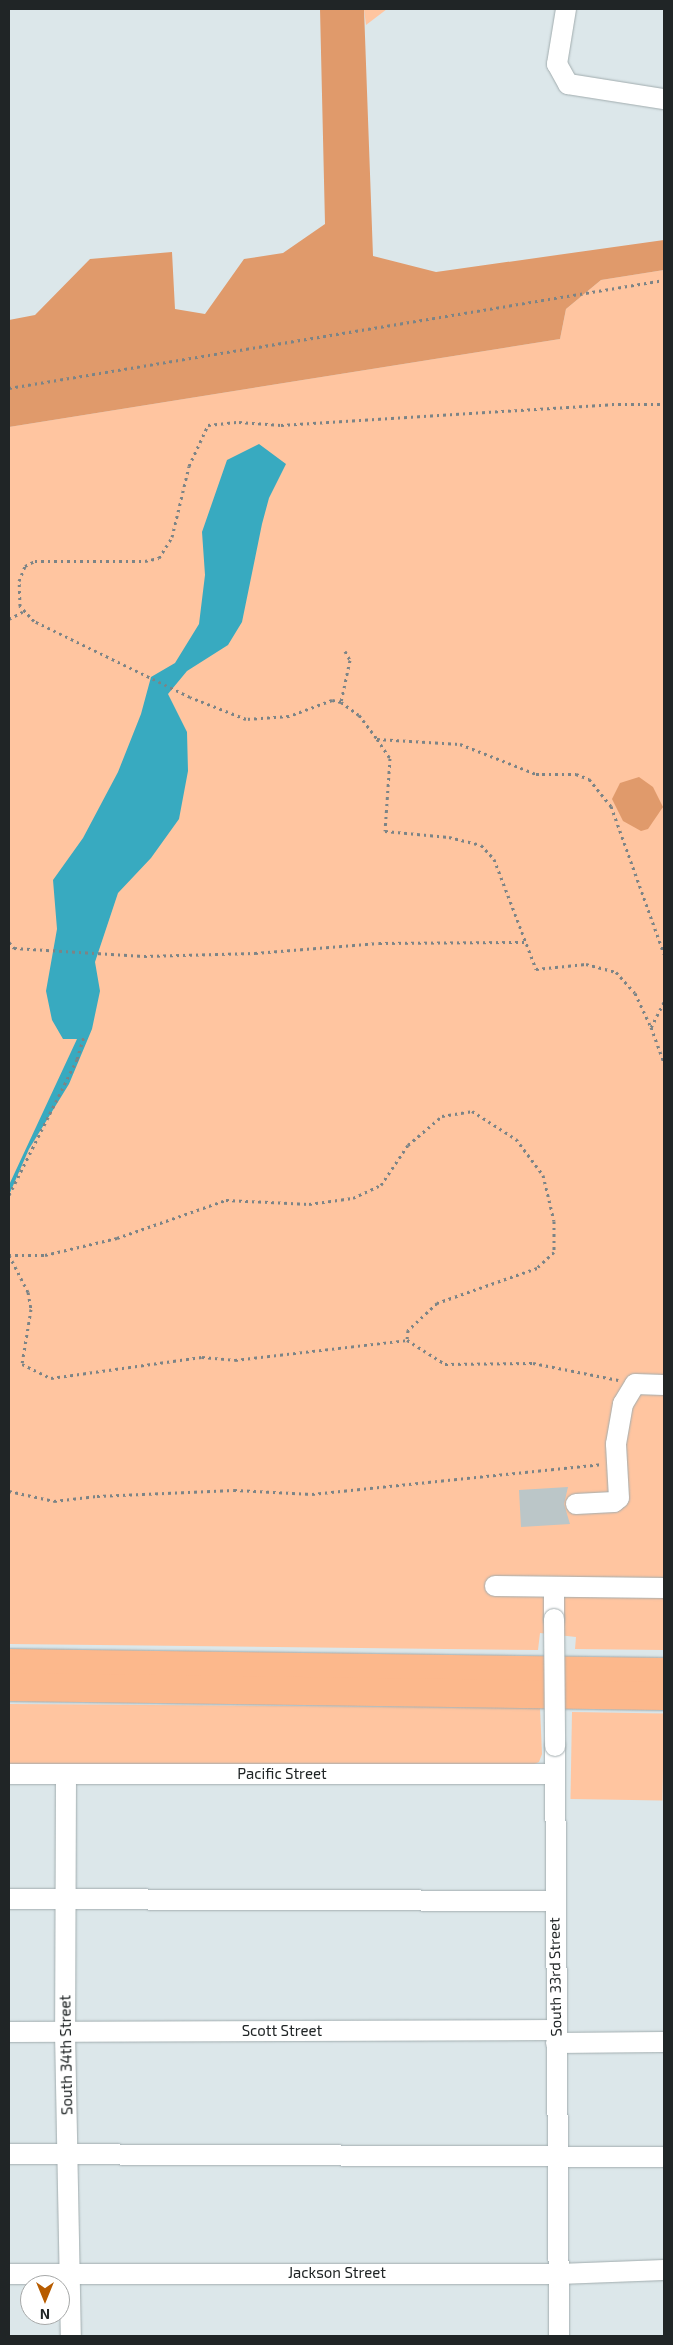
<!DOCTYPE html>
<style>
body{margin:0}
#map{position:relative;width:673px;height:2345px;overflow:hidden;background:#dce7ea;font-family:"Exo 2",sans-serif}
div>[style]{position:absolute}
.green>*{inset:0;background:#ffc5a0;transform-origin:0 0}
.forest>*{inset:0;background:#e09a6b}
.water>*{inset:0;background:#38aac0}
.building>*{inset:0;background:#bbc6c8}
.path>*{height:3px;margin-top:-1.5px;transform-origin:0;background:repeating-linear-gradient(90deg,#7c8486 0 2.5px,transparent 0 6.5px)}
.roads{filter:drop-shadow(0 0 1px #a1acae) drop-shadow(0 0 1px #a1acae)}
.minor>*{height:20px;margin:-10px;padding:0 10px;transform-origin:10px;border-radius:10px;background:#fff}
.highway>*{height:28px;margin:-14px;padding:0 14px;transform-origin:14px;border-radius:14px;background:#fcb88c}
.bridges{filter:drop-shadow(0 0 1px #a1acae) drop-shadow(0 0 1px #a1acae)}
.minor-bridge>*{height:20px;margin:-10px;padding:0 10px;transform-origin:10px;border-radius:10px;background:#fff}
span{translate:-50% -50%;white-space:nowrap;text-align:center;line-height:1.15;-webkit-text-stroke:4px #fff;paint-order:stroke}
.street-label{font-size:15px;color:#202526}
.frame{position:absolute;inset:0;border:10px solid #202526;pointer-events:none}
.north{position:absolute;left:20px;top:2275px;width:50px;height:50px;box-sizing:border-box;background:#fff;border:1px solid #a6a8a8;border-radius:50%;rotate:180deg;font-size:14px;font-weight:700;line-height:20px;text-align:center;color:#202526}
.north::after{content:'';display:block;margin:auto;width:18px;height:22px;background:#b75c00;clip-path:polygon(50% 0,100% 100%,50% 72%,0 100%)}
</style>
<div id="map">
<div class="green">
<i style="clip-path:polygon(364px 9px,387px 9px,366px 25px)"></i>
<i style="clip-path:polygon(664px 270px,664px 1650px,575px 1649px,576px 1637px,540px 1633px,538px 1650px,9px 1644px,9px 427px,560px 339px,566px 309px,601px 280px)"></i>
<i style="clip-path:polygon(9px 1704px,540px 1708px,542px 1754px,539px 1762px,532px 1765px,9px 1766px)"></i>
<i style="left:572px;top:1712px;width:92px;height:87px;rotate:1deg"></i>
</div>
<div class="forest">
<i style="clip-path:polygon(320px 9px,364px 9px,373px 256px,436px 272px,664px 240px,664px 270px,601px 280px,566px 309px,560px 339px,9px 427px,9px 320px,35px 315px,90px 259px,172px 252px,175px 309px,205px 314px,244px 259px,283px 253px,325px 224px)"></i>
<i style="clip-path:polygon(639px 777px,653px 787px,663px 807px,648px 829px,641px 831px,623px 821px,612px 799px,620px 783px)"></i>
</div>
<div class="water">
<i style="clip-path:polygon(259px 444px,286px 464px,269px 498px,262px 524px,242px 622px,228px 645px,187px 671px,168px 694px,187px 732px,188px 771px,179px 819px,151px 858px,118px 893px,95px 962px,100px 991px,92px 1029px,69px 1084px,29px 1149px,9px 1195px,9px 1185px,77px 1039px,63px 1039px,52px 1020px,46px 991px,57px 929px,53px 880px,83px 838px,118px 772px,141px 714px,151px 677px,175px 663px,199px 624px,205px 575px,202px 532px,227px 460px)"></i>
</div>
<div class="building">
<i style="clip-path:polygon(568px 1487px,564px 1504px,570px 1524px,521px 1527px,519px 1490px)"></i>
</div>
<div class="path">
<i style="left:9px;top:388px;width:664px;rotate:-9.36deg"></i>
<i style="left:9px;top:619px;width:17px;rotate:-28deg"></i>
<i style="left:345px;top:651px;width:10px;rotate:61deg"></i>
<i style="left:350px;top:660px;width:43px;rotate:102.1deg"></i>
<i style="left:341px;top:702px;width:9px;rotate:-167deg"></i>
<i style="left:332px;top:700px;width:46px;rotate:159.6deg"></i>
<i style="left:289px;top:716px;width:43px;rotate:176deg"></i>
<i style="left:246px;top:719px;width:60px;rotate:-158.6deg"></i>
<i style="left:190px;top:697px;width:174px;rotate:-154deg"></i>
<i style="left:34px;top:621px;width:21px;rotate:-133deg"></i>
<i style="left:20px;top:606px;width:25px;rotate:-92deg"></i>
<i style="left:19px;top:581px;width:16px;rotate:-68deg"></i>
<i style="left:25px;top:566px;width:11px;rotate:-27deg"></i>
<i style="left:35px;top:561px;width:110px"></i>
<i style="left:145px;top:561px;width:14px;rotate:-12deg"></i>
<i style="left:159px;top:558px;width:25px;rotate:-58deg"></i>
<i style="left:172px;top:537px;width:73px;rotate:-76.5deg"></i>
<i style="left:189px;top:466px;width:45px;rotate:-65.1deg"></i>
<i style="left:208px;top:425px;width:31px;rotate:-6deg"></i>
<i style="left:239px;top:422px;width:42px;rotate:4.1deg"></i>
<i style="left:281px;top:425px;width:332px;rotate:-3.6deg"></i>
<i style="left:612px;top:404px;width:52px"></i>
<i style="left:341px;top:702px;width:22px;rotate:36deg"></i>
<i style="left:359px;top:715px;width:30px;rotate:53deg"></i>
<i style="left:377px;top:739px;width:83px;rotate:3.4deg"></i>
<i style="left:460px;top:744px;width:82px;rotate:21.5deg"></i>
<i style="left:536px;top:774px;width:40px"></i>
<i style="left:576px;top:774px;width:14px;rotate:21deg"></i>
<i style="left:589px;top:779px;width:35px;rotate:51deg"></i>
<i style="left:611px;top:806px;width:157px;rotate:70.3deg"></i>
<i style="left:377px;top:739px;width:23px;rotate:56deg"></i>
<i style="left:390px;top:758px;width:73px;rotate:93.9deg"></i>
<i style="left:385px;top:831px;width:64px;rotate:5.4deg"></i>
<i style="left:449px;top:837px;width:33px;rotate:14deg"></i>
<i style="left:481px;top:845px;width:19px;rotate:47deg"></i>
<i style="left:494px;top:859px;width:118px;rotate:69.1deg"></i>
<i style="left:536px;top:969px;width:50px;rotate:-5.7deg"></i>
<i style="left:586px;top:964px;width:31px;rotate:15deg"></i>
<i style="left:616px;top:972px;width:28px;rotate:48deg"></i>
<i style="left:635px;top:993px;width:38px;rotate:65deg"></i>
<i style="left:9px;top:942px;width:8px;rotate:50deg"></i>
<i style="left:14px;top:948px;width:130px;rotate:3.5deg"></i>
<i style="left:144px;top:956px;width:111px;rotate:-1.5deg"></i>
<i style="left:255px;top:953px;width:124px;rotate:-4.6deg"></i>
<i style="left:379px;top:943px;width:145px;rotate:-0.4deg"></i>
<i style="left:664px;top:1002px;width:28px;rotate:117deg"></i>
<i style="left:651px;top:1027px;width:37px;rotate:70deg"></i>
<i style="left:9px;top:1195px;width:152px;rotate:-63.4deg"></i>
<i style="left:77px;top:1059px;width:24px;rotate:-73deg"></i>
<i style="left:9px;top:1255px;width:36px"></i>
<i style="left:45px;top:1255px;width:74px;rotate:-13.3deg"></i>
<i style="left:117px;top:1238px;width:115px;rotate:-19.2deg"></i>
<i style="left:226px;top:1200px;width:83px;rotate:2.8deg"></i>
<i style="left:309px;top:1204px;width:44px;rotate:-7.8deg"></i>
<i style="left:353px;top:1198px;width:31px;rotate:-25deg"></i>
<i style="left:381px;top:1185px;width:48px;rotate:-56deg"></i>
<i style="left:408px;top:1145px;width:45px;rotate:-40.5deg"></i>
<i style="left:442px;top:1116px;width:30px;rotate:-9deg"></i>
<i style="left:472px;top:1111px;width:52px;rotate:32.5deg"></i>
<i style="left:516px;top:1139px;width:45px;rotate:53.1deg"></i>
<i style="left:543px;top:1175px;width:47px;rotate:76.6deg"></i>
<i style="left:554px;top:1221px;width:31px;rotate:90deg"></i>
<i style="left:554px;top:1252px;width:23px;rotate:137deg"></i>
<i style="left:537px;top:1268px;width:106px;rotate:160.7deg"></i>
<i style="left:437px;top:1303px;width:40px;rotate:137deg"></i>
<i style="left:408px;top:1330px;width:10px;rotate:96deg"></i>
<i style="left:407px;top:1340px;width:45px;rotate:32.3deg"></i>
<i style="left:445px;top:1364px;width:88px;rotate:-0.7deg"></i>
<i style="left:533px;top:1363px;width:87px;rotate:11.3deg"></i>
<i style="left:9px;top:1255px;width:42px;rotate:62.8deg"></i>
<i style="left:28px;top:1292px;width:17px;rotate:80deg"></i>
<i style="left:31px;top:1309px;width:56px;rotate:99.3deg"></i>
<i style="left:22px;top:1364px;width:32px;rotate:26deg"></i>
<i style="left:51px;top:1378px;width:152px;rotate:-7.9deg"></i>
<i style="left:202px;top:1357px;width:33px;rotate:5deg"></i>
<i style="left:235px;top:1360px;width:173px;rotate:-6.6deg"></i>
<i style="left:9px;top:1491px;width:46px;rotate:12.5deg"></i>
<i style="left:54px;top:1501px;width:43px;rotate:-6.6deg"></i>
<i style="left:97px;top:1496px;width:137px;rotate:-2.5deg"></i>
<i style="left:234px;top:1490px;width:78px;rotate:2.9deg"></i>
<i style="left:312px;top:1494px;width:290px;rotate:-5.9deg"></i>
</div>
<div class="roads">
<div class="minor">
<i style="left:566px;top:9px;width:56px;rotate:99.3deg"></i>
<i style="left:557px;top:64px;width:23px;rotate:61deg"></i>
<i style="left:568px;top:84px;width:97px;rotate:8.9deg"></i>
<i style="left:576px;top:1504px;width:38px;rotate:-3deg"></i>
<i style="left:614px;top:1502px;width:6px;rotate:-39deg"></i>
<i style="left:619px;top:1498px;width:54px;rotate:-93.2deg"></i>
<i style="left:616px;top:1444px;width:41px;rotate:-80.1deg"></i>
<i style="left:623px;top:1404px;width:23px;rotate:-59deg"></i>
<i style="left:635px;top:1384px;width:29px;rotate:2deg"></i>
<i style="left:495px;top:1586px;width:169px;rotate:0.7deg"></i>
<i style="left:554px;top:1587px;width:32px;rotate:90deg"></i>
<i style="left:555px;top:1746px;width:590px;rotate:89.61deg"></i>
<i style="left:9px;top:1774px;width:545px"></i>
<i style="left:66px;top:1775px;width:257px;rotate:90.2deg"></i>
<i style="left:65px;top:2032px;width:304px;rotate:88.9deg"></i>
<i style="left:9px;top:1899px;width:546px;rotate:0.21deg"></i>
<i style="left:9px;top:2032px;width:546px;rotate:-0.21deg"></i>
<i style="left:556px;top:2043px;width:108px;rotate:-0.5deg"></i>
<i style="left:9px;top:2154px;width:655px;rotate:0.26deg"></i>
<i style="left:9px;top:2274px;width:550px"></i>
<i style="left:559px;top:2274px;width:105px;rotate:-2.2deg"></i>
</div>
<div class="highway">
<i style="left:9px;top:1663px;width:655px;rotate:0.79deg"></i>
<i style="left:9px;top:1687px;width:655px;rotate:0.79deg"></i>
</div>
</div>
<div class="bridges">
<div class="minor-bridge">
<i style="left:554px;top:1619px;width:127px;rotate:89.5deg"></i>
</div>
</div>
<div class="street-label">
<span style="left:282px;top:1774px">Pacific Street</span>
<span style="left:555px;top:1977px;rotate:-91deg">South 33rd Street</span>
<span style="left:282px;top:2031px">Scott Street</span>
<span style="left:66px;top:2055px;rotate:-91deg">South 34th Street</span>
<span style="left:337px;top:2273px">Jackson Street</span>
</div>
<div class="frame"></div>
<div class="north">N</div>
</div>
